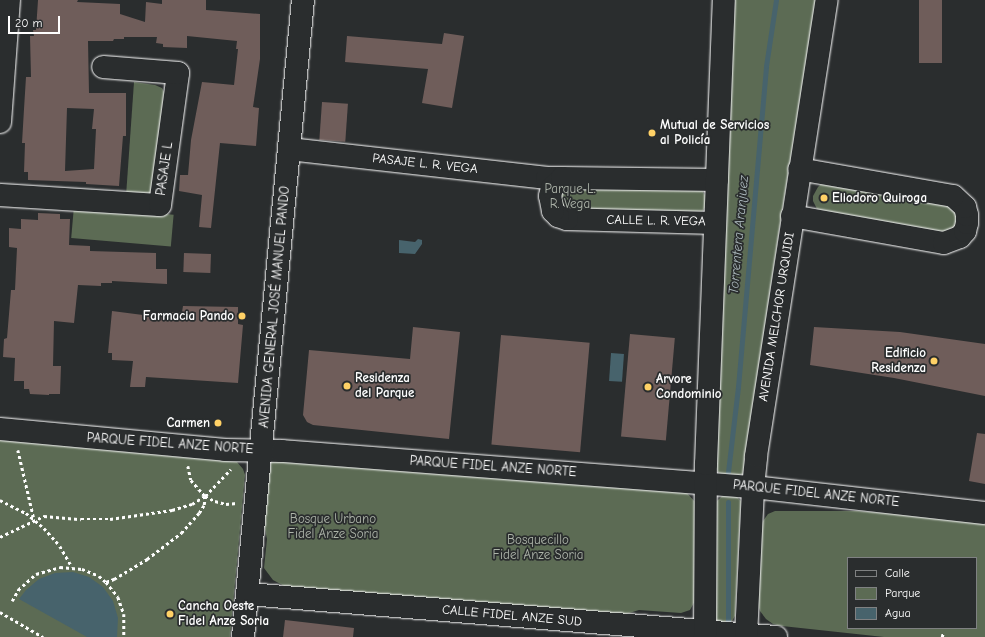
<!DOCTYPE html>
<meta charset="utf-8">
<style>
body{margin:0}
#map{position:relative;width:985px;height:637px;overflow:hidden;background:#2a2d2e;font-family:"Comic Neue",sans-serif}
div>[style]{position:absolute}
.green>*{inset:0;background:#5c6b54;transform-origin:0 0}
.water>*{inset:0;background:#47636c;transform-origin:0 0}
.stream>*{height:5px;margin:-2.5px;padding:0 2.5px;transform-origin:2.5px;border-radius:2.5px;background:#47636c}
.building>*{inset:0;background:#6f5d5a;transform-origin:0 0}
.path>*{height:2.5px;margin-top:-1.25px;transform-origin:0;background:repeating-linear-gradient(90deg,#fff 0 3px,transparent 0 6px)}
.roads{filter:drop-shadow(0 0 1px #fff) drop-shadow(0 0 1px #fff)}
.minor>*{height:22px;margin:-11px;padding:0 11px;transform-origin:11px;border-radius:11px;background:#2a2d2e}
.major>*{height:22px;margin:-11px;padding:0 11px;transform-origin:11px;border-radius:11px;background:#2a2d2e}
.dots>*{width:11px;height:11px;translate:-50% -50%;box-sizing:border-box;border:2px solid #2a2d2e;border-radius:50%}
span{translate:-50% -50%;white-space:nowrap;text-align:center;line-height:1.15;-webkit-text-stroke:3.5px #2a2d2e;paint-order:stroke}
.poi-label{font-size:13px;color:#fff;font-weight:700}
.left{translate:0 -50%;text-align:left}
.right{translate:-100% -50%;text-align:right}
.street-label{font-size:13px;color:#fff}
.park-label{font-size:13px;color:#aeb5aa}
.water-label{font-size:14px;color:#acb9bd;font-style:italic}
.legend{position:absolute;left:847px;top:557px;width:130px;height:72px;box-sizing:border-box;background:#2a2d2e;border:1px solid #7f8182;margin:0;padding:5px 7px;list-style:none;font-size:12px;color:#fff}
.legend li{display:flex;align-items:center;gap:8px;height:20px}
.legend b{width:20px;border:1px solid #7f8182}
.scale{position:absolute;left:8px;top:16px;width:52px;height:18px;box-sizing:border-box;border:2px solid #fff;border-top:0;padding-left:5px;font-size:12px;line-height:14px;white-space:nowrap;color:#fff;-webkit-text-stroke:3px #2a2d2e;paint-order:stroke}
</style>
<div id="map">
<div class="green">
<i style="clip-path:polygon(732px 0,817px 0,782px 212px,743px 474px,727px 478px,718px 472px,715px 467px)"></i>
<i style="clip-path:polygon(134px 82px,155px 85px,162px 88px,164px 92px,154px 194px,126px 196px)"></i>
<i style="clip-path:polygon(822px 183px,954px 207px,959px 221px,949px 233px,818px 211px,813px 201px,813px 196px,818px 187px)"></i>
<i style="clip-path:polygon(557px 188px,702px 190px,706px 197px,706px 206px,701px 213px,564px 211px)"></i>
<i style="left:74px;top:206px;width:100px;height:32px;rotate:5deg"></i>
<i style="clip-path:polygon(0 437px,237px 462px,243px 469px,245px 475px,230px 637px,0 637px)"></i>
<i style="clip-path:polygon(290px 440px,303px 446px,687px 493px,696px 503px,696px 599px,690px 610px,681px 613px,639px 610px,626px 614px,288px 588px,273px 580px,264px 568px,267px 539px,262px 515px,272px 456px,281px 443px)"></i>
<i style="clip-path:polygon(723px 495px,736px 496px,741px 501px,735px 616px,732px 621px,719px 623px,714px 620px,716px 502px)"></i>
<i style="clip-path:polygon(evenodd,985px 506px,985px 637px,884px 637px,782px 626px,773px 624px,766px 619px,760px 611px,757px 602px,761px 524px,768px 514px,775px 511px,857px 511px,930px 516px,985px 506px,848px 558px,976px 558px,976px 628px,848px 628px,848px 558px)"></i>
</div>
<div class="water">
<i style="clip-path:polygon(418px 239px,422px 240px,422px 244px,415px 254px,399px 253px,399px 240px,415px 242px)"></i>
<i style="left:611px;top:353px;width:13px;height:28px;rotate:4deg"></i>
<i style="clip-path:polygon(73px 572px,89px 577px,103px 587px,113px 601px,118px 618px,117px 637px,87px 637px,19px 599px,26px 590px,39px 579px,55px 573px)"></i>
</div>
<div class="stream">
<i style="left:728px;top:472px;width:86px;rotate:-83.3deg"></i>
<i style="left:738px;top:387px;width:322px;rotate:-85deg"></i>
<i style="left:766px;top:66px;width:67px;rotate:-81.4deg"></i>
<i style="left:728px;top:502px;width:119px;rotate:90deg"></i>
</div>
<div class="building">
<i style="clip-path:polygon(evenodd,38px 0,78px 0,77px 2px,120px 4px,120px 14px,145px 22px,146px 2px,162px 4px,162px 0,206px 0,206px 10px,260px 14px,260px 59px,253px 107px,259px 108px,256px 146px,220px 143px,211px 228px,199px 227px,202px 195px,179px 191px,180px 175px,188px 175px,191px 140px,202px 82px,234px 85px,238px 49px,236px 49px,237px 41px,187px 36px,187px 48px,163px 47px,163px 44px,156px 43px,157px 37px,124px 37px,124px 39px,114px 39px,113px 41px,88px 41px,89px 93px,126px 93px,126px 136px,123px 136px,119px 186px,86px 184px,86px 182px,28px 180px,28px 172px,24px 172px,25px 143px,22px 143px,24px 109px,26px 77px,31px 77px,30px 36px,34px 36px,33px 30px,36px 30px,38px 0,67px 108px,94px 109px,92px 129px,96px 129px,94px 169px,65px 171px,67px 108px)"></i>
<i style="left:919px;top:0;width:23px;height:63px"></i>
<i style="clip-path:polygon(444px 33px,464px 36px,452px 108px,422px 103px,428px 69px,345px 62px,347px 36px,442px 44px)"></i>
<i style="left:322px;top:102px;width:26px;height:38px;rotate:4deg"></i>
<i style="clip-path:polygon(38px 213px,60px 214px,60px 219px,70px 219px,69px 245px,90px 246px,90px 251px,156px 253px,156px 269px,167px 269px,167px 284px,112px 281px,112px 283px,101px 283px,101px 286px,78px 285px,74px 323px,54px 321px,53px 366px,61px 366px,60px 394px,49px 394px,49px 395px,30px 394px,29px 389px,24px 389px,24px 381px,14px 381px,15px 358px,3px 357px,4px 339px,7px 338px,11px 290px,15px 290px,17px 248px,9px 247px,9px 228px,21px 229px,21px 219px,38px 220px)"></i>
<i style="left:184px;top:253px;width:27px;height:19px;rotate:2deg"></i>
<i style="clip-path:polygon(183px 306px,238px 307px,238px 324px,243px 325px,238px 383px,146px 377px,145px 387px,130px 387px,133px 361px,112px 360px,112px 353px,108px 353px,112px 311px,143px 315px,144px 312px,182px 312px)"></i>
<i style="clip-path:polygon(413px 327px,460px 332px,449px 439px,313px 425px,307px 422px,303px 415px,309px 350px,410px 359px)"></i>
<i style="clip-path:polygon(814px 327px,900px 332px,985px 344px,985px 396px,894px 378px,810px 365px)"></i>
<i style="left:630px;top:334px;width:45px;height:103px;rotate:5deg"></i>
<i style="left:501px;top:335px;width:89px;height:110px;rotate:5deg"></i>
<i style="clip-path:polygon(977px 433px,985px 434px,985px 484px,969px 481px)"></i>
<i style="clip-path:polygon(285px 620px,354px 628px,353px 637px,283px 637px)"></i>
</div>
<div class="path">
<i style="left:18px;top:450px;width:71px;rotate:76.9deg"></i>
<i style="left:188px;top:466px;width:14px;rotate:78deg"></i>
<i style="left:191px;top:480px;width:21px;rotate:49deg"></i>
<i style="left:205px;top:496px;width:11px;rotate:27deg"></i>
<i style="left:215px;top:501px;width:11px;rotate:15deg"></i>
<i style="left:226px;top:504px;width:11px;rotate:-5deg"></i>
<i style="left:0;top:500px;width:29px;rotate:27deg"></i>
<i style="left:26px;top:513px;width:23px;rotate:40deg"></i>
<i style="left:44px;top:528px;width:24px;rotate:48deg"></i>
<i style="left:60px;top:546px;width:24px;rotate:60deg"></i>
<i style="left:0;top:537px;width:49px;rotate:-25.5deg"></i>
<i style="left:44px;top:516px;width:37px;rotate:5deg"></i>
<i style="left:81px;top:519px;width:29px"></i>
<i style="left:110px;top:519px;width:63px;rotate:-8.3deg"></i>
<i style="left:172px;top:510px;width:21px;rotate:-17deg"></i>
<i style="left:192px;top:504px;width:15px;rotate:-32deg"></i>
<i style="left:205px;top:496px;width:37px;rotate:-46deg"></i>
<i style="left:106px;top:582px;width:9px;rotate:-21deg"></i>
<i style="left:114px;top:579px;width:39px;rotate:-31deg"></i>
<i style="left:147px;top:559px;width:43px;rotate:-37.4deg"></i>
<i style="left:181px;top:533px;width:27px;rotate:-48deg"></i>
<i style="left:199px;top:513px;width:9px;rotate:-58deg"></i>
<i style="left:204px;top:505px;width:9px;rotate:-84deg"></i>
<i style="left:12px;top:601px;width:13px;rotate:-61deg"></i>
<i style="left:18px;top:590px;width:24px;rotate:-42deg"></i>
<i style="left:36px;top:574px;width:25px;rotate:-16deg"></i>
<i style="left:60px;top:567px;width:22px;rotate:5deg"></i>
<i style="left:82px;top:569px;width:18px;rotate:22deg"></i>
<i style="left:99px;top:576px;width:9px;rotate:41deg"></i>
<i style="left:106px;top:582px;width:19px;rotate:51deg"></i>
<i style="left:118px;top:597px;width:18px;rotate:71deg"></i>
<i style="left:124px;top:614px;width:23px;rotate:90deg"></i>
<i style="left:0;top:612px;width:50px;rotate:30.2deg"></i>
<i style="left:942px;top:637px;width:4px;rotate:-76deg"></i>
</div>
<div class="roads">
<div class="minor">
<i style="left:0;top:122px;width:122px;rotate:-85.8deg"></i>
<i style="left:289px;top:149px;width:260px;rotate:6.4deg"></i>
<i style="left:547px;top:178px;width:15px"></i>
<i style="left:0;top:195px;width:160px;rotate:3.6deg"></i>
<i style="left:160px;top:205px;width:133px;rotate:-82.2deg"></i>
<i style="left:178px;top:73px;width:75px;rotate:-175.4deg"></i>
<i style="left:792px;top:216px;width:154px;rotate:10.1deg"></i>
<i style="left:944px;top:243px;width:17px;rotate:-21deg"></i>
<i style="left:960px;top:237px;width:8px;rotate:-50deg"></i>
<i style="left:965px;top:231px;width:8px;rotate:-76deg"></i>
<i style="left:967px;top:223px;width:8px;rotate:-90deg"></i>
<i style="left:967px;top:215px;width:8px;rotate:-104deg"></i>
<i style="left:965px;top:207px;width:16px;rotate:-137deg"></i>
<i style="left:953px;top:196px;width:156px;rotate:-170.1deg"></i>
<i style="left:715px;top:223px;width:148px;rotate:-178.5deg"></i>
<i style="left:567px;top:219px;width:9px;rotate:-162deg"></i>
<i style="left:558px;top:216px;width:7px;rotate:-135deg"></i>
<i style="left:553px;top:211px;width:15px;rotate:-101deg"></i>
<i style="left:550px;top:196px;width:8px;rotate:-76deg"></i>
<i style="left:552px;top:188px;width:14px;rotate:-45deg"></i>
<i style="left:562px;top:178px;width:155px;rotate:0.7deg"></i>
<i style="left:0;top:429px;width:226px;rotate:5.3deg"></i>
<i style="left:225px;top:450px;width:57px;rotate:1deg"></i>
<i style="left:282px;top:451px;width:472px;rotate:4.4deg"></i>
<i style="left:753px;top:487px;width:233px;rotate:6.4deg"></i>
<i style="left:248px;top:594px;width:530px;rotate:4.66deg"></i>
<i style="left:243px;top:637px;width:640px;rotate:-84.62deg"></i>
</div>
<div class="major">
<i style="left:705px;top:637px;width:173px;rotate:-89.7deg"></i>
<i style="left:706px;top:464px;width:464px;rotate:-87.8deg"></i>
<i style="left:746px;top:637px;width:150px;rotate:-87.3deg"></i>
<i style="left:753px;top:487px;width:31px;rotate:-84deg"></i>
<i style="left:756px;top:456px;width:461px;rotate:-81.2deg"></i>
</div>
</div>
<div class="dots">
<i style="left:652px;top:133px;background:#ffd166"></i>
<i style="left:824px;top:198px;background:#ffd166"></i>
<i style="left:242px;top:316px;background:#ffd166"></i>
<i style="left:934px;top:361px;background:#ffd166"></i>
<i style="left:347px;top:386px;background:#ffd166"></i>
<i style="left:648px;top:387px;background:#ffd166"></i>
<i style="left:218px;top:423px;background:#ffd166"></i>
<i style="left:170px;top:614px;background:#ffd166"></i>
</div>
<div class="poi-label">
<span class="left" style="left:660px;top:133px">Mutual de Servicios<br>al Policía</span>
<span class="left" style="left:832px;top:198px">Eliodoro Quiroga</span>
<span class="right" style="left:234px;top:316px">Farmacia Pando</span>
<span class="right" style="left:926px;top:361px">Edificio<br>Residenza</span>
<span class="left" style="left:355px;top:386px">Residenza<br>del Parque</span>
<span class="left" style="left:656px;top:387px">Arvore<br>Condominio</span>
<span class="right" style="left:210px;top:423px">Carmen</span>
<span class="left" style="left:178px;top:614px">Cancha Oeste<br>Fidel Anze Soria</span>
</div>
<div class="street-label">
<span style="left:425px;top:164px;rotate:6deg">PASAJE L. R. VEGA</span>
<span style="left:165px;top:169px;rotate:-82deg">PASAJE L</span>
<span style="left:656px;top:221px;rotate:1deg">CALLE L. R. VEGA</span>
<span style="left:275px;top:307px;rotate:-85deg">AVENIDA GENERAL JOSÉ MANUEL PANDO</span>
<span style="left:777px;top:317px;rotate:-81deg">AVENIDA MELCHOR URQUIDI</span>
<span style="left:170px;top:444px;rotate:4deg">PARQUE FIDEL ANZE NORTE</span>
<span style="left:493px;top:467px;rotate:4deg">PARQUE FIDEL ANZE NORTE</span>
<span style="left:816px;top:494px;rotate:6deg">PARQUE FIDEL ANZE NORTE</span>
<span style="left:512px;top:616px;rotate:5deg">CALLE FIDEL ANZE SUD</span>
</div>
<div class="park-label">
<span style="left:570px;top:197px">Parque L.<br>R. Vega</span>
<span style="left:333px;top:527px">Bosque Urbano<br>Fidel Anze Soria</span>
<span style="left:538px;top:548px">Bosquecillo<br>Fidel Anze Soria</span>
</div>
<div class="water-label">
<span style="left:739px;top:235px;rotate:-85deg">Torrentera Aranjuez</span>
</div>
<ul class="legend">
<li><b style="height:5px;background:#2a2d2e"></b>Calle</li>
<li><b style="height:11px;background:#5c6b54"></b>Parque</li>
<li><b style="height:11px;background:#47636c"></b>Agua</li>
</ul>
<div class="scale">20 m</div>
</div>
